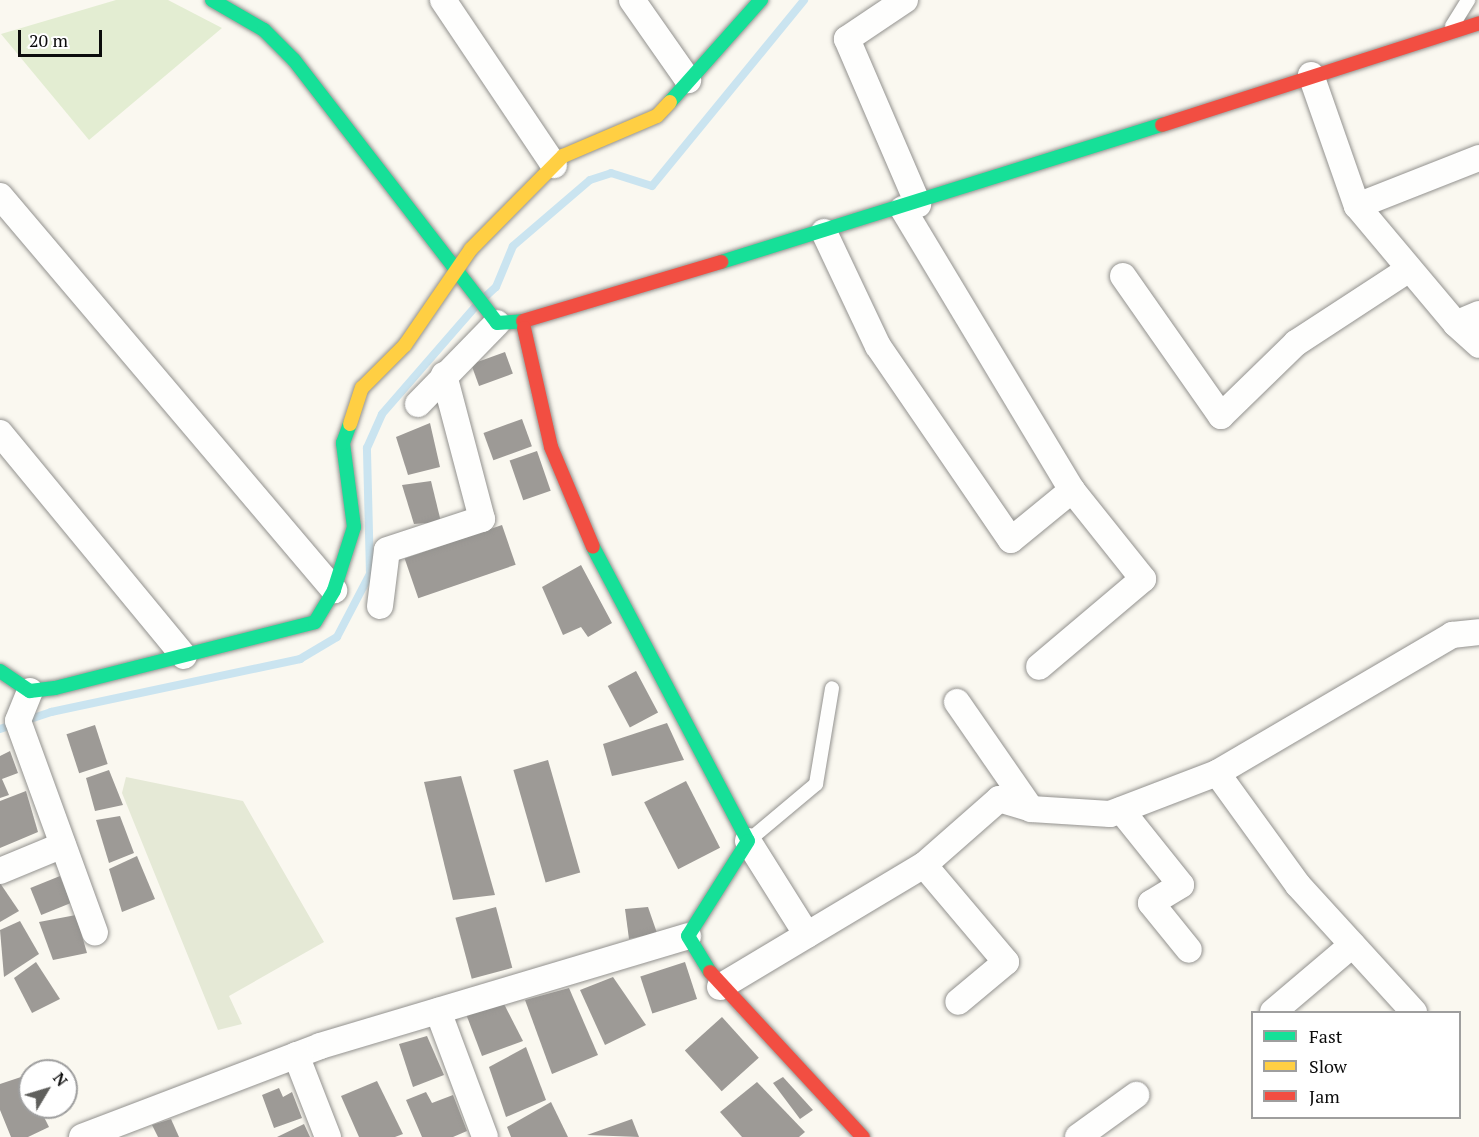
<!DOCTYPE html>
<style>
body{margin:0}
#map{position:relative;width:1479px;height:1137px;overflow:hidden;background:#faf8f0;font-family:"PT Serif",serif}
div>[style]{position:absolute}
.green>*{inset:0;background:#e3edd2}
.cemetery>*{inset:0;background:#e5e9d6}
.stream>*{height:8px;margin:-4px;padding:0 4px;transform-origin:4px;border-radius:4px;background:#cae4f0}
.building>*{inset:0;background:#9d9a96;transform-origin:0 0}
.roads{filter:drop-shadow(0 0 2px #93928f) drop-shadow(0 0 2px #93928f)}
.lane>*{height:14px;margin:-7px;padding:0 7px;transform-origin:7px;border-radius:7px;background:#fefefd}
.street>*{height:26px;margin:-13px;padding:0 13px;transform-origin:13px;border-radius:13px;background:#fefefd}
.fast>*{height:14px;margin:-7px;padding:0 7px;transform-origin:7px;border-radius:7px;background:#16e098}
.slow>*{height:14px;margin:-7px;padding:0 7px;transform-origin:7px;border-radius:7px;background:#ffcf43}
.jam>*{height:14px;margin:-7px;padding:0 7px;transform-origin:7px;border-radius:7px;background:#f24e42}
span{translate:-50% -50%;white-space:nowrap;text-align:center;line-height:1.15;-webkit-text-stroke:6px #fff;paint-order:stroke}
.legend{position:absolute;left:1251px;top:1011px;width:210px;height:108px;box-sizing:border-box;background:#fff;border:2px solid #9e9e9e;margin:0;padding:8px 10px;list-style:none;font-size:18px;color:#0c0c0c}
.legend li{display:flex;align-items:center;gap:12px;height:30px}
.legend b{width:30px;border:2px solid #9e9e9e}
.north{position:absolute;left:18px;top:1059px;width:60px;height:60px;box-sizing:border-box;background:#fff;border:2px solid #9e9e9e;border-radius:50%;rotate:52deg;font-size:16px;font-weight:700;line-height:24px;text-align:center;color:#0c0c0c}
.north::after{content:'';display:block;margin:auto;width:21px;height:27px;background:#5f5f5c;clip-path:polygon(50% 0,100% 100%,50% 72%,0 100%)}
.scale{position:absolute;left:18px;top:30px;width:84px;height:27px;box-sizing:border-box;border:3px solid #0c0c0c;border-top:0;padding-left:8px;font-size:18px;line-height:21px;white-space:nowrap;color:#0c0c0c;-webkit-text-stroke:4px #fff;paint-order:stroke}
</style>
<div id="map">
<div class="green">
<i style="clip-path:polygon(116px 0,168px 0,222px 28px,89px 140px,1px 34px)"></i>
</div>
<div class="cemetery">
<i style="clip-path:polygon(126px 777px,243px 801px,324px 942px,229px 996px,242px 1024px,218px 1030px,122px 793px)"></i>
</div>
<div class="stream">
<i style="left:484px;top:298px;width:16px;rotate:-43deg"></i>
<i style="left:496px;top:287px;width:44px;rotate:-67.5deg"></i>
<i style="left:513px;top:246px;width:101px;rotate:-40.6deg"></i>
<i style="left:590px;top:180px;width:22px;rotate:-18deg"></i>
<i style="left:611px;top:173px;width:43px;rotate:17.6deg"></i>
<i style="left:652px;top:186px;width:240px;rotate:-50.7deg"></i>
<i style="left:0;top:729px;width:54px;rotate:-18.4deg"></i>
<i style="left:51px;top:712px;width:255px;rotate:-12deg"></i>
<i style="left:300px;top:659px;width:43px;rotate:-30.7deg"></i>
<i style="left:337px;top:637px;width:71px;rotate:-62.4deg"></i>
<i style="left:370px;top:574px;width:126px;rotate:-91.4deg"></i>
<i style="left:367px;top:448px;width:37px;rotate:-66deg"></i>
<i style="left:382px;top:414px;width:142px;rotate:-49deg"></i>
</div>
<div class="building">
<i style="left:505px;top:352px;width:23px;height:36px;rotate:70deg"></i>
<i style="left:522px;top:419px;width:29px;height:41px;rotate:70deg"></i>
<i style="clip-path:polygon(430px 423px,440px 467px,408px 475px,396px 437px)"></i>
<i style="left:537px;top:451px;width:42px;height:29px;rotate:71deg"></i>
<i style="clip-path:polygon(431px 481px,441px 522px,414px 524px,402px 485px)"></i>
<i style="left:502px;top:525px;width:42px;height:103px;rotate:71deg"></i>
<i style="clip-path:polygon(581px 565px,612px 623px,588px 637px,581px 627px,563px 635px,542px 587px)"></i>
<i style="left:636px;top:671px;width:47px;height:32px;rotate:62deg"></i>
<i style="clip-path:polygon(667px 723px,684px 760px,612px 776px,603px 744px)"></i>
<i style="left:95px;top:725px;width:41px;height:30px;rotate:72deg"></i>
<i style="clip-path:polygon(10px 751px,18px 773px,2px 779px,9px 795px,0 798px,0 756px)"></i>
<i style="left:548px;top:760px;width:117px;height:36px;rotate:74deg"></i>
<i style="clip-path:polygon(109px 770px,123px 805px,95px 811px,86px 778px)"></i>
<i style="clip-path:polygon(461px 776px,495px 895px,453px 900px,424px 782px)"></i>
<i style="left:686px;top:781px;width:75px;height:47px;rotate:63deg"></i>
<i style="clip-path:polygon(26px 791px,38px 832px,0 848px,0 801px)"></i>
<i style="clip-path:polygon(120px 816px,134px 853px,109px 863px,96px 820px)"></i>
<i style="clip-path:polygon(137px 856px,155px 899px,122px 912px,109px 869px)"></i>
<i style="left:60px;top:876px;width:29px;height:32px;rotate:68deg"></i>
<i style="clip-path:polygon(0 883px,19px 911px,0 922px)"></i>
<i style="left:496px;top:907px;width:63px;height:42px;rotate:75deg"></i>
<i style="clip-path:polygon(648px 907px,657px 933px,629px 939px,625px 909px)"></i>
<i style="clip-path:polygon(76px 915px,87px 953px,53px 960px,39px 922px)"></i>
<i style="clip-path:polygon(20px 921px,39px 954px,4px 977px,0 930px)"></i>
<i style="clip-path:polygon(36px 962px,60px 999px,32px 1013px,14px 978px)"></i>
<i style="left:685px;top:962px;width:39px;height:47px;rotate:72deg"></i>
<i style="clip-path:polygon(613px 977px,646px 1025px,605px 1045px,580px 990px)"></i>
<i style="clip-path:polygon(569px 988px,598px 1055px,552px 1074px,525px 1000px)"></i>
<i style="clip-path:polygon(504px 1004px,523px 1041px,482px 1056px,466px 1014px)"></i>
<i style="left:722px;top:1017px;width:55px;height:50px;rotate:48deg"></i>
<i style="clip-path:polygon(427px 1036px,444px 1075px,413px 1087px,399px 1044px)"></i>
<i style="clip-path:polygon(526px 1047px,546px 1100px,506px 1117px,489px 1067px)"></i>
<i style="clip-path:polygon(24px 1076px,30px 1107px,39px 1107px,49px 1127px,28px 1137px,11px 1137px,0 1110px,0 1084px)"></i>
<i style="clip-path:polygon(783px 1077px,813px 1110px,800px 1119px,773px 1083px)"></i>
<i style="clip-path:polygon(377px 1081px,403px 1134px,395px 1137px,359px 1137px,341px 1096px)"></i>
<i style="clip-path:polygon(757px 1082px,805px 1132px,799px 1137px,742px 1137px,720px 1112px)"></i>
<i style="clip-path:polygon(279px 1088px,283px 1097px,292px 1092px,302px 1118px,274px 1128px,262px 1095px)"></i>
<i style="clip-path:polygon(426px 1092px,432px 1103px,453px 1095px,467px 1131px,453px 1137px,422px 1137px,406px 1100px)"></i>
<i style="clip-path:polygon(551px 1102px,568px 1137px,511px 1137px,507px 1127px)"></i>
<i style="clip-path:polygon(171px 1119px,179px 1137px,158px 1137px,152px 1125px)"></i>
<i style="clip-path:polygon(632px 1119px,639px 1137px,587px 1135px)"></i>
<i style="clip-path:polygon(304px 1124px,310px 1137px,277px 1137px)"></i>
</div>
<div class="roads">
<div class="lane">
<i style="left:1452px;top:26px;width:31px;rotate:-58deg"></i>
<i style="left:748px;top:841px;width:89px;rotate:-40deg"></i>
<i style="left:816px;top:784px;width:97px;rotate:-80.5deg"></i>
</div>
<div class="street">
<i style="left:443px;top:0;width:199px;rotate:56.1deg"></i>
<i style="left:632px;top:0;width:98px;rotate:55deg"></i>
<i style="left:905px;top:0;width:70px;rotate:146.1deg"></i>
<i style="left:847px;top:39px;width:180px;rotate:66.7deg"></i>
<i style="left:1311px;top:75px;width:139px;rotate:70.7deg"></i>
<i style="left:1357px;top:206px;width:131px;rotate:-21.5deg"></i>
<i style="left:0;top:196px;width:517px;rotate:49.71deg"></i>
<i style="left:1357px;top:206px;width:154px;rotate:50deg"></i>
<i style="left:903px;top:209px;width:328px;rotate:59deg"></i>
<i style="left:1072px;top:490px;width:114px;rotate:51.4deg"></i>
<i style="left:1143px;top:579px;width:136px;rotate:139.8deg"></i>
<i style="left:824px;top:232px;width:126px;rotate:64.7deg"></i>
<i style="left:878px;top:346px;width:235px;rotate:55.6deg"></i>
<i style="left:1011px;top:540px;width:79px;rotate:-39.3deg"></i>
<i style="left:1123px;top:276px;width:171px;rotate:55deg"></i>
<i style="left:1221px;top:416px;width:105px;rotate:-44.2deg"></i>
<i style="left:1296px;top:343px;width:131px;rotate:-33.2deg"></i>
<i style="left:1479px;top:314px;width:25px;rotate:157deg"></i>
<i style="left:1456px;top:324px;width:31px;rotate:42deg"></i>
<i style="left:418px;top:404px;width:113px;rotate:-45.7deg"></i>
<i style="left:0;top:433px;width:289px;rotate:50.5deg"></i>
<i style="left:380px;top:606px;width:56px;rotate:-82.9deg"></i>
<i style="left:387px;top:550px;width:100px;rotate:-18.1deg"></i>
<i style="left:482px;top:519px;width:149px;rotate:-104.8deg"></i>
<i style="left:30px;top:691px;width:32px;rotate:112deg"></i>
<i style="left:18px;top:721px;width:225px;rotate:70deg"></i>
<i style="left:957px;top:702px;width:130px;rotate:55.3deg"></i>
<i style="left:1217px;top:773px;width:138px;rotate:54.1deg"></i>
<i style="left:1298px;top:885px;width:172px;rotate:47.6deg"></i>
<i style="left:1121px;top:810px;width:96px;rotate:51.3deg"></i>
<i style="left:1181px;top:885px;width:35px;rotate:149deg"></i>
<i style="left:1151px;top:903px;width:60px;rotate:51deg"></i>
<i style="left:748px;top:841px;width:111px;rotate:57.9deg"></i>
<i style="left:924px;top:865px;width:127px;rotate:49.8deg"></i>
<i style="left:1006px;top:962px;width:62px;rotate:140.2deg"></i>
<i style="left:0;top:871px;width:68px;rotate:-22.4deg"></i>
<i style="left:720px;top:987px;width:238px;rotate:-30.9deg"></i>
<i style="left:924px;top:865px;width:100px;rotate:-41.3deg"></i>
<i style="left:999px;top:799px;width:34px;rotate:17deg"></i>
<i style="left:1031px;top:809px;width:79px;rotate:3.6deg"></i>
<i style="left:1110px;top:814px;width:115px;rotate:-21deg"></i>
<i style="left:1217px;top:773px;width:273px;rotate:-30.4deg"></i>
<i style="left:1452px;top:635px;width:27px;rotate:-6deg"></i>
<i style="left:438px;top:1011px;width:134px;rotate:69.5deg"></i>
<i style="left:1273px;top:1012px;width:104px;rotate:-40.3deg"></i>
<i style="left:296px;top:1055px;width:88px;rotate:68.7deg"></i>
<i style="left:82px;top:1137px;width:255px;rotate:-20.9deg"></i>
<i style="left:320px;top:1046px;width:384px;rotate:-16.6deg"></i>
<i style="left:1078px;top:1137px;width:72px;rotate:-35.9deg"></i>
</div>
<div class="fast">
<i style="left:212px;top:0;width:60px;rotate:30deg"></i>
<i style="left:264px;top:30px;width:42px;rotate:45deg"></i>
<i style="left:294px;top:60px;width:332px;rotate:52.3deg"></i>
<i style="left:497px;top:323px;width:26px;rotate:-4deg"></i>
<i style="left:523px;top:321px;width:7px;rotate:82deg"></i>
<i style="left:670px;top:102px;width:137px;rotate:-48.3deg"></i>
<i style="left:721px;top:262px;width:462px;rotate:-17.3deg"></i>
<i style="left:593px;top:547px;width:332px;rotate:62.2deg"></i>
<i style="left:748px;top:841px;width:112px;rotate:122.3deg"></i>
<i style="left:688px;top:936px;width:42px;rotate:58.6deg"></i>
<i style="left:0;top:671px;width:36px;rotate:34deg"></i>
<i style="left:30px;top:691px;width:25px;rotate:-7deg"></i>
<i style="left:55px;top:688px;width:268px;rotate:-14.2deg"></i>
<i style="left:315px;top:622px;width:37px;rotate:-59deg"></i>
<i style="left:334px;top:590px;width:66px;rotate:-72.4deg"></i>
<i style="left:354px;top:527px;width:85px;rotate:-97.5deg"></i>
<i style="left:343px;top:443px;width:20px;rotate:-70deg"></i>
</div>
<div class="slow">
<i style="left:350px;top:424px;width:38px;rotate:-72deg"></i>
<i style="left:362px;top:388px;width:61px;rotate:-45deg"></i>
<i style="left:405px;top:345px;width:116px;rotate:-55.5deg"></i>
<i style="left:471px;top:249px;width:131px;rotate:-45.3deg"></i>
<i style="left:563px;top:156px;width:102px;rotate:-23.1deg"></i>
<i style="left:657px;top:116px;width:19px;rotate:-47deg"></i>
</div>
<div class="jam">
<i style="left:1162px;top:125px;width:333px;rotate:-17.8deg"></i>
<i style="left:523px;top:321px;width:207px;rotate:-16.6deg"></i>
<i style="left:524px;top:328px;width:122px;rotate:77.2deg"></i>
<i style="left:551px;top:447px;width:108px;rotate:67.2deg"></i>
<i style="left:710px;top:972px;width:225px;rotate:47.2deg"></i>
</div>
</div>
<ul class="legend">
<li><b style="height:8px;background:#16e098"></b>Fast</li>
<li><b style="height:8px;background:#ffcf43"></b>Slow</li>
<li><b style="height:8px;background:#f24e42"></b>Jam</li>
</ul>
<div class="north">N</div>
<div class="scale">20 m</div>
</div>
